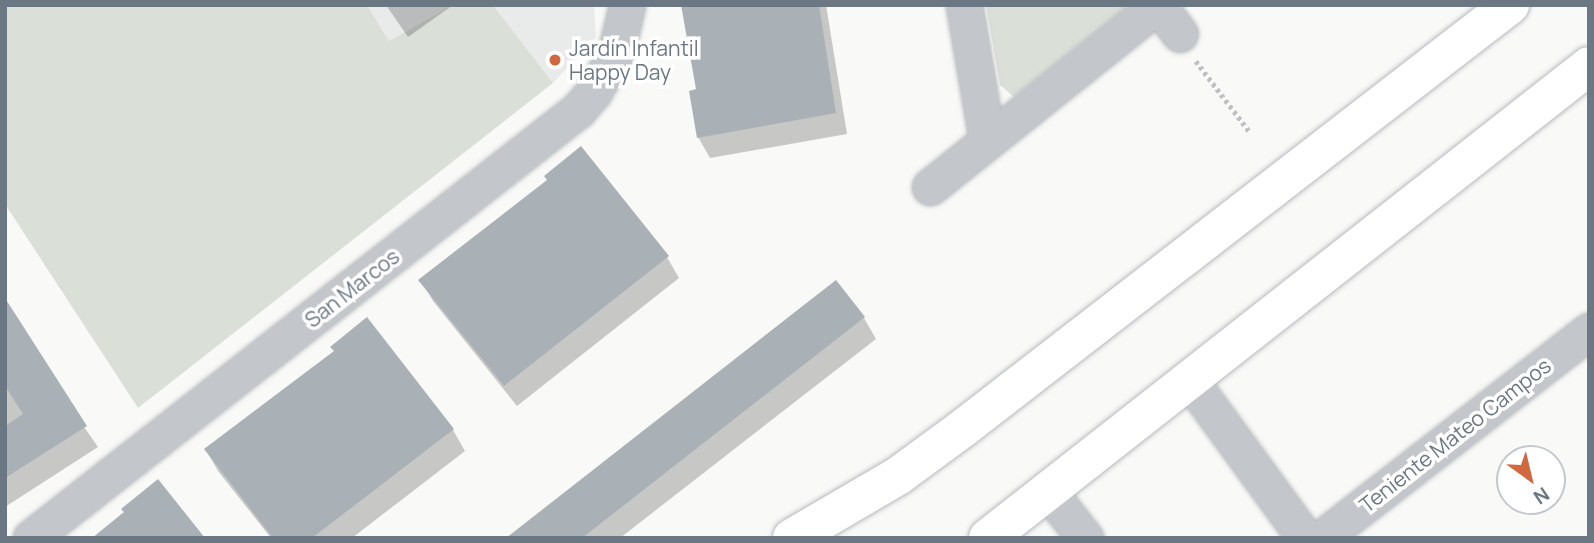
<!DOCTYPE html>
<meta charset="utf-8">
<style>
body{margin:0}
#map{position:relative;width:1594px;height:543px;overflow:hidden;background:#f9f9f7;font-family:Manrope,sans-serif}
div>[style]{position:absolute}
.built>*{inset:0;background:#e9ebea}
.green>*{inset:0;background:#dadfd8}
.shadow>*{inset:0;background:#0003}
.building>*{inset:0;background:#aab1b6}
.path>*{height:4.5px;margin-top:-2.25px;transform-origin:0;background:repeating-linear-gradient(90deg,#bdbfc2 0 3.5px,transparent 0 7px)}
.roads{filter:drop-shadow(0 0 2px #b6babe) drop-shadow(0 0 2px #b6babe)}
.street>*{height:35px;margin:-17.5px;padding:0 17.5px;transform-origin:17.5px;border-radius:17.5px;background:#c3c6ca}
.secondary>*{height:38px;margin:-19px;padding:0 19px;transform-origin:19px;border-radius:19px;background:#fff}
.dots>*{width:19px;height:19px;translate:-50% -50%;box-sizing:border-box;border:4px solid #fff;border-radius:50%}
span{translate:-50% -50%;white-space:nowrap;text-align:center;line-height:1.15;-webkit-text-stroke:7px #fff;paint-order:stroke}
.poi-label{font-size:21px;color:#6b7884}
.left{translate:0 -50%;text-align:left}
.street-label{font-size:21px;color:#6b7884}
.frame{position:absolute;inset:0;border:7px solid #6b7884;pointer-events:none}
.north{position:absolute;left:1496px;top:445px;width:70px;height:70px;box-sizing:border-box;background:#fff;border:2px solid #c4c9ce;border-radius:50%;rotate:146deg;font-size:19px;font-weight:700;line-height:28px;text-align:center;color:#6b7884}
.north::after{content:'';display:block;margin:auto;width:24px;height:32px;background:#d2683e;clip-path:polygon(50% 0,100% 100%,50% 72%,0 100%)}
</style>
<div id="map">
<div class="built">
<i style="clip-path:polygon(367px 5px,453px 5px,389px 41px)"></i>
<i style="clip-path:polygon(493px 5px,594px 5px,596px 37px,553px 83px)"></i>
</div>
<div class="green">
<i style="clip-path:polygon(5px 5px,367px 5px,389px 41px,453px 5px,493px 5px,553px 83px,138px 408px,5px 204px)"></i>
<i style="clip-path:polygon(986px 5px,1125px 5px,1125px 9px,1014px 97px,1000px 85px)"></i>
</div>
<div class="shadow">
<i style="clip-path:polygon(386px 5px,453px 5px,408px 37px)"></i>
<i style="clip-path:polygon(683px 5px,826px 5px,847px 134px,710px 158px,698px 137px,698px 91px)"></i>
<i style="clip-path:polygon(549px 181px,667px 257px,679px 278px,517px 406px,433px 301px,421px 280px)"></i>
<i style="clip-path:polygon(5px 313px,98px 447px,5px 507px)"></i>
<i style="clip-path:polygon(864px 318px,876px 339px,620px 538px,509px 538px)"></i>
<i style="clip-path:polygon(367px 320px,453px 430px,465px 451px,352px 538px,271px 538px,218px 471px,206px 450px,335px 352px)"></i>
</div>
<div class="building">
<i style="clip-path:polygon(681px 5px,819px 5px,836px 113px,697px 138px,689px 91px,696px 89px)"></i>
<i style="clip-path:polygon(581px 146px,669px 256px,504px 386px,418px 280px,547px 180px,544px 176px)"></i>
<i style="clip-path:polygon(836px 280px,865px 317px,582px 538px,506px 538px)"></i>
<i style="clip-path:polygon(5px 298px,87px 426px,5px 478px,5px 426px,23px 414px,5px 386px)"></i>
<i style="clip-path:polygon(367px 317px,454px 429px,312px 538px,273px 538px,204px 449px,334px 351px,330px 347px)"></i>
<i style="clip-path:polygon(158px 479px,205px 538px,92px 538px,124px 512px,121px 509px)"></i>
</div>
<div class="path">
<i style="left:1196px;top:61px;width:88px;rotate:52.9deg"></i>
</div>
<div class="roads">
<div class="street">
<i style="left:964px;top:5px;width:137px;rotate:80.3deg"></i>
<i style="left:930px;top:187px;width:292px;rotate:-38.6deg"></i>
<i style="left:1158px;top:5px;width:36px;rotate:53deg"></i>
<i style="left:1189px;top:379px;width:197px;rotate:53.9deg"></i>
<i style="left:1048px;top:491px;width:60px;rotate:51.8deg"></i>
<i style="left:31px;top:538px;width:695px;rotate:-38.04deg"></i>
<i style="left:578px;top:110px;width:23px;rotate:-49deg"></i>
<i style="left:593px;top:93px;width:46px;rotate:-60.1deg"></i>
<i style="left:616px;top:53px;width:49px;rotate:-77.1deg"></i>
<i style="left:1322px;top:538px;width:338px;rotate:-37.8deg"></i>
</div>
<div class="secondary">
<i style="left:792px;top:538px;width:123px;rotate:-30.3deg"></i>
<i style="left:898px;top:476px;width:79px;rotate:-36.3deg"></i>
<i style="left:962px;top:429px;width:693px;rotate:-37.73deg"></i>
<i style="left:988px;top:538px;width:764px;rotate:-38.14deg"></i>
</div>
</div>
<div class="dots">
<i style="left:555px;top:60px;background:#d2683e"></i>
</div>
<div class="poi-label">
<span class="left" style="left:569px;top:60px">Jardín Infantil<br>Happy Day</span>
</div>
<div class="street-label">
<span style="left:352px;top:288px;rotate:-38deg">San Marcos</span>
<span style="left:1455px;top:435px;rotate:-38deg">Teniente Mateo Campos</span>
</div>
<div class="frame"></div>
<div class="north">N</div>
</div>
